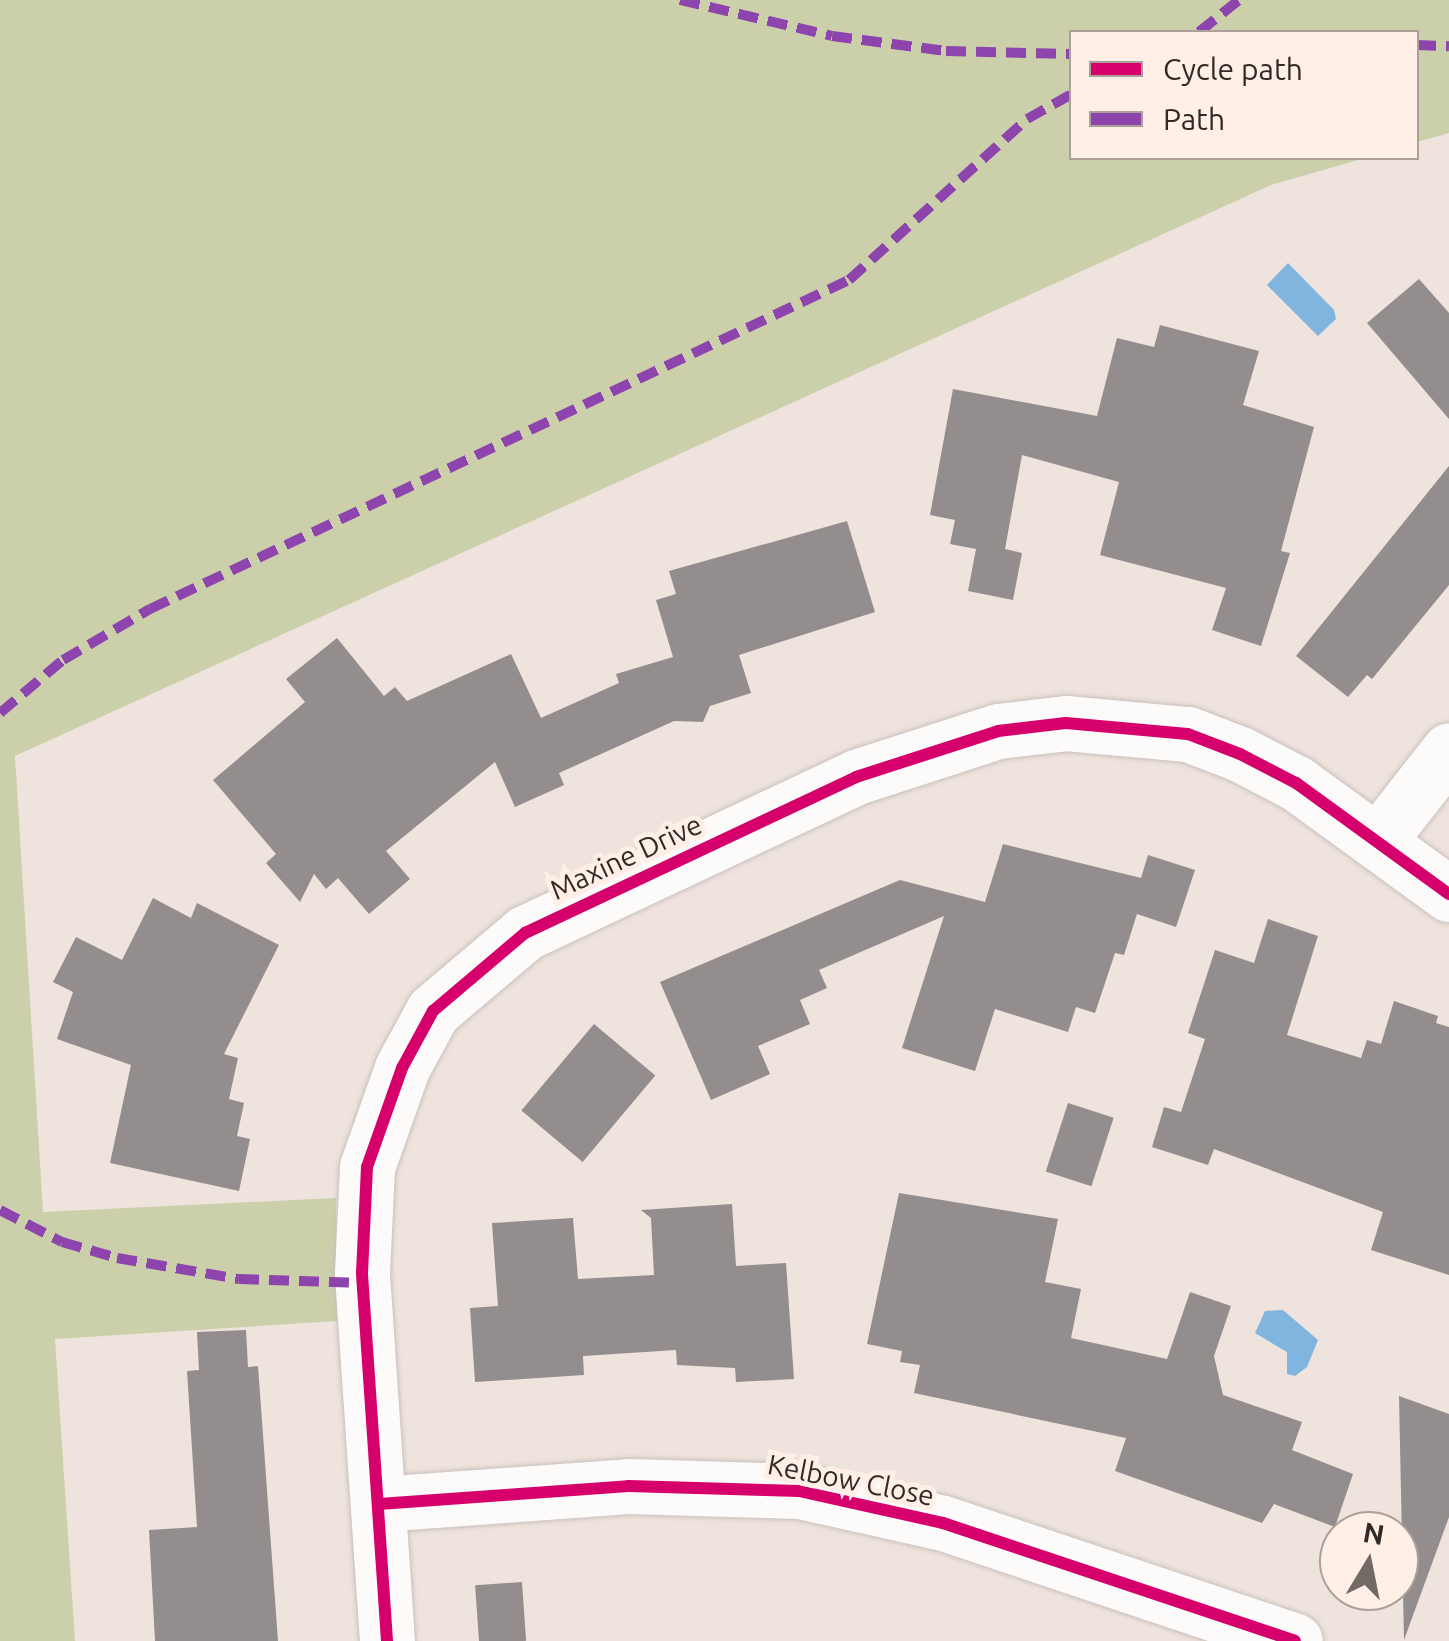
<!DOCTYPE html>
<style>
body{margin:0}
#map{position:relative;width:1449px;height:1641px;overflow:hidden;background:#eee3dd;font-family:Ubuntu,sans-serif}
div>[style]{position:absolute}
.green>*{inset:0;background:#ccd0aa}
.water>*{inset:0;background:#7fb5de}
.building>*{inset:0;background:#948d8d;transform-origin:0 0}
.roads{filter:drop-shadow(0 0 2px #c9c0bc) drop-shadow(0 0 2px #c9c0bc)}
.minor>*{height:55px;margin:-27.5px;padding:0 27.5px;transform-origin:27.5px;border-radius:27.5px;background:#fcfbfa}
.quiet>*{height:10px;margin-top:-5px;transform-origin:0;background:repeating-linear-gradient(90deg,#8e44ad 0 20px,transparent 0 30px)}
.cycleway>*{height:12px;margin:-6px;padding:0 6px;transform-origin:6px;border-radius:6px;background:#d6006c}
span{translate:-50% -50%;white-space:nowrap;text-align:center;line-height:1.15;-webkit-text-stroke:10px #ffefe7;paint-order:stroke}
.street-label{font-size:28px;color:#312926}
.legend{position:absolute;left:1069px;top:30px;width:350px;height:130px;box-sizing:border-box;background:#ffefe7;border:2px solid #ada09a;margin:0;padding:12px 18px;list-style:none;font-size:30px;color:#312926}
.legend li{display:flex;align-items:center;gap:20px;height:50px}
.legend b{width:50px;border:2px solid #ada09a}
.north{position:absolute;left:1319px;top:1511px;width:100px;height:100px;box-sizing:border-box;background:#ffefe7;border:2px solid #ada09a;border-radius:50%;rotate:10deg;font-size:28px;font-weight:700;line-height:40px;text-align:center;color:#312926}
.north::after{content:'';display:block;margin:auto;width:35px;height:45px;background:#736a66;clip-path:polygon(50% 0,100% 100%,50% 72%,0 100%)}
</style>
<div id="map">
<div class="green">
<i style="clip-path:polygon(0 0,1449px 0,1449px 133px,1417px 142px,1416px 32px,1072px 32px,1072px 158px,1365px 158px,1271px 185px,15px 756px,43px 1212px,336px 1198px,337px 1321px,55px 1339px,75px 1641px,0 1641px)"></i>
</div>
<div class="water">
<i style="clip-path:polygon(1288px 263px,1334px 310px,1336px 319px,1318px 336px,1267px 285px)"></i>
<i style="clip-path:polygon(1283px 1310px,1318px 1340px,1307px 1367px,1295px 1376px,1287px 1374px,1287px 1352px,1255px 1333px,1265px 1311px)"></i>
</div>
<div class="building">
<i style="clip-path:polygon(1419px 279px,1449px 313px,1449px 419px,1367px 323px)"></i>
<i style="clip-path:polygon(1160px 325px,1259px 351px,1243px 405px,1314px 427px,1281px 551px,1290px 553px,1261px 646px,1212px 630px,1226px 588px,1100px 555px,1119px 482px,1022px 455px,1005px 549px,1022px 553px,1013px 600px,968px 591px,976px 549px,950px 544px,955px 520px,930px 515px,953px 389px,1097px 416px,1117px 338px,1154px 347px)"></i>
<i style="clip-path:polygon(1449px 466px,1449px 585px,1372px 679px,1367px 675px,1348px 697px,1296px 656px)"></i>
<i style="clip-path:polygon(847px 521px,875px 612px,739px 655px,751px 693px,710px 706px,703px 722px,674px 721px,559px 773px,564px 785px,515px 807px,495px 762px,386px 851px,410px 879px,369px 914px,338px 878px,326px 889px,314px 874px,300px 902px,266px 863px,276px 854px,213px 780px,305px 702px,286px 679px,337px 638px,384px 696px,395px 687px,407px 701px,511px 654px,541px 718px,619px 683px,616px 674px,673px 657px,656px 600px,676px 594px,669px 571px)"></i>
<i style="clip-path:polygon(1003px 844px,1141px 878px,1148px 855px,1195px 870px,1176px 927px,1137px 914px,1124px 955px,1115px 953px,1095px 1013px,1076px 1007px,1068px 1032px,995px 1009px,975px 1071px,902px 1048px,944px 916px,819px 970px,827px 988px,800px 1000px,810px 1024px,758px 1046px,770px 1074px,711px 1100px,660px 982px,900px 880px,985px 902px)"></i>
<i style="clip-path:polygon(153px 898px,191px 918px,197px 903px,279px 945px,224px 1054px,238px 1058px,229px 1099px,244px 1103px,237px 1136px,250px 1139px,239px 1191px,110px 1163px,131px 1065px,57px 1039px,73px 992px,53px 982px,76px 937px,122px 960px)"></i>
<i style="clip-path:polygon(1268px 919px,1318px 936px,1287px 1035px,1361px 1058px,1367px 1040px,1381px 1044px,1394px 1001px,1438px 1016px,1436px 1023px,1449px 1027px,1449px 1275px,1371px 1250px,1383px 1212px,1214px 1149px,1208px 1165px,1152px 1147px,1164px 1107px,1181px 1112px,1205px 1039px,1188px 1033px,1215px 950px,1254px 963px)"></i>
<i style="left:594px;top:1024px;width:80px;height:113px;rotate:40deg"></i>
<i style="left:1068px;top:1103px;width:48px;height:72px;rotate:18deg"></i>
<i style="clip-path:polygon(899px 1193px,1058px 1219px,1045px 1282px,1081px 1289px,1071px 1338px,1167px 1359px,1190px 1292px,1231px 1306px,1214px 1356px,1223px 1395px,1302px 1422px,1292px 1450px,1353px 1474px,1335px 1527px,1274px 1504px,1262px 1523px,1115px 1471px,1126px 1438px,914px 1393px,920px 1365px,900px 1362px,902px 1351px,867px 1344px)"></i>
<i style="clip-path:polygon(732px 1204px,736px 1266px,786px 1263px,794px 1379px,736px 1382px,735px 1368px,677px 1365px,676px 1350px,583px 1356px,584px 1375px,475px 1382px,470px 1308px,498px 1306px,492px 1223px,573px 1218px,578px 1279px,654px 1275px,651px 1218px,641px 1210px)"></i>
<i style="clip-path:polygon(246px 1330px,248px 1367px,258px 1366px,278px 1641px,155px 1641px,149px 1530px,197px 1527px,187px 1371px,199px 1370px,197px 1332px)"></i>
<i style="clip-path:polygon(1399px 1396px,1449px 1414px,1449px 1517px,1404px 1640px)"></i>
<i style="left:522px;top:1582px;width:59px;height:47px;rotate:86deg"></i>
</div>
<div class="roads">
<div class="minor">
<i style="left:1378px;top:841px;width:115px;rotate:-52deg"></i>
<i style="left:379px;top:1504px;width:250px;rotate:-4.1deg"></i>
<i style="left:628px;top:1486px;width:171px;rotate:1.7deg"></i>
<i style="left:799px;top:1491px;width:148px;rotate:12.5deg"></i>
<i style="left:943px;top:1523px;width:371px;rotate:18.5deg"></i>
<i style="left:387px;top:1641px;width:369px;rotate:-93.9deg"></i>
<i style="left:362px;top:1273px;width:106px;rotate:-87.3deg"></i>
<i style="left:367px;top:1167px;width:105px;rotate:-70.5deg"></i>
<i style="left:402px;top:1068px;width:65px;rotate:-61.5deg"></i>
<i style="left:433px;top:1011px;width:121px;rotate:-40.3deg"></i>
<i style="left:525px;top:933px;width:366px;rotate:-25.2deg"></i>
<i style="left:856px;top:777px;width:149px;rotate:-17.9deg"></i>
<i style="left:998px;top:731px;width:68px;rotate:-6.7deg"></i>
<i style="left:1066px;top:723px;width:122px;rotate:5.2deg"></i>
<i style="left:1188px;top:734px;width:56px;rotate:21deg"></i>
<i style="left:1240px;top:754px;width:63px;rotate:27.4deg"></i>
<i style="left:1296px;top:783px;width:189px;rotate:36deg"></i>
</div>
</div>
<div class="quiet">
<i style="left:680px;top:0;width:156px;rotate:13.3deg"></i>
<i style="left:832px;top:36px;width:115px;rotate:7.5deg"></i>
<i style="left:946px;top:51px;width:126px;rotate:1.4deg"></i>
<i style="left:1199px;top:32px;width:51px;rotate:-38.7deg"></i>
<i style="left:1416px;top:45px;width:33px;rotate:2deg"></i>
<i style="left:0;top:713px;width:82px;rotate:-40.1deg"></i>
<i style="left:63px;top:660px;width:101px;rotate:-30.4deg"></i>
<i style="left:150px;top:609px;width:773px;rotate:-25.21deg"></i>
<i style="left:849px;top:280px;width:240px;rotate:-42.1deg"></i>
<i style="left:1027px;top:119px;width:51px;rotate:-29.1deg"></i>
<i style="left:0;top:1210px;width:70px;rotate:27.3deg"></i>
<i style="left:62px;top:1242px;width:57px;rotate:16.2deg"></i>
<i style="left:117px;top:1258px;width:124px;rotate:9.8deg"></i>
<i style="left:239px;top:1279px;width:124px;rotate:1.8deg"></i>
</div>
<div class="cycleway">
<i style="left:379px;top:1504px;width:250px;rotate:-4.1deg"></i>
<i style="left:628px;top:1486px;width:171px;rotate:1.7deg"></i>
<i style="left:799px;top:1491px;width:148px;rotate:12.5deg"></i>
<i style="left:943px;top:1523px;width:371px;rotate:18.5deg"></i>
<i style="left:387px;top:1641px;width:369px;rotate:-93.9deg"></i>
<i style="left:362px;top:1273px;width:106px;rotate:-87.3deg"></i>
<i style="left:367px;top:1167px;width:105px;rotate:-70.5deg"></i>
<i style="left:402px;top:1068px;width:65px;rotate:-61.5deg"></i>
<i style="left:433px;top:1011px;width:121px;rotate:-40.3deg"></i>
<i style="left:525px;top:933px;width:366px;rotate:-25.2deg"></i>
<i style="left:856px;top:777px;width:149px;rotate:-17.9deg"></i>
<i style="left:998px;top:731px;width:68px;rotate:-6.7deg"></i>
<i style="left:1066px;top:723px;width:122px;rotate:5.2deg"></i>
<i style="left:1188px;top:734px;width:56px;rotate:21deg"></i>
<i style="left:1240px;top:754px;width:63px;rotate:27.4deg"></i>
<i style="left:1296px;top:783px;width:189px;rotate:36deg"></i>
</div>
<div class="street-label">
<span style="left:626px;top:857px;rotate:-25deg">Maxine Drive</span>
<span style="left:851px;top:1480px;rotate:11deg">Kelbow Close</span>
</div>
<ul class="legend">
<li><b style="height:12px;background:#d6006c"></b>Cycle path</li>
<li><b style="height:12px;background:#8e44ad"></b>Path</li>
</ul>
<div class="north">N</div>
</div>
